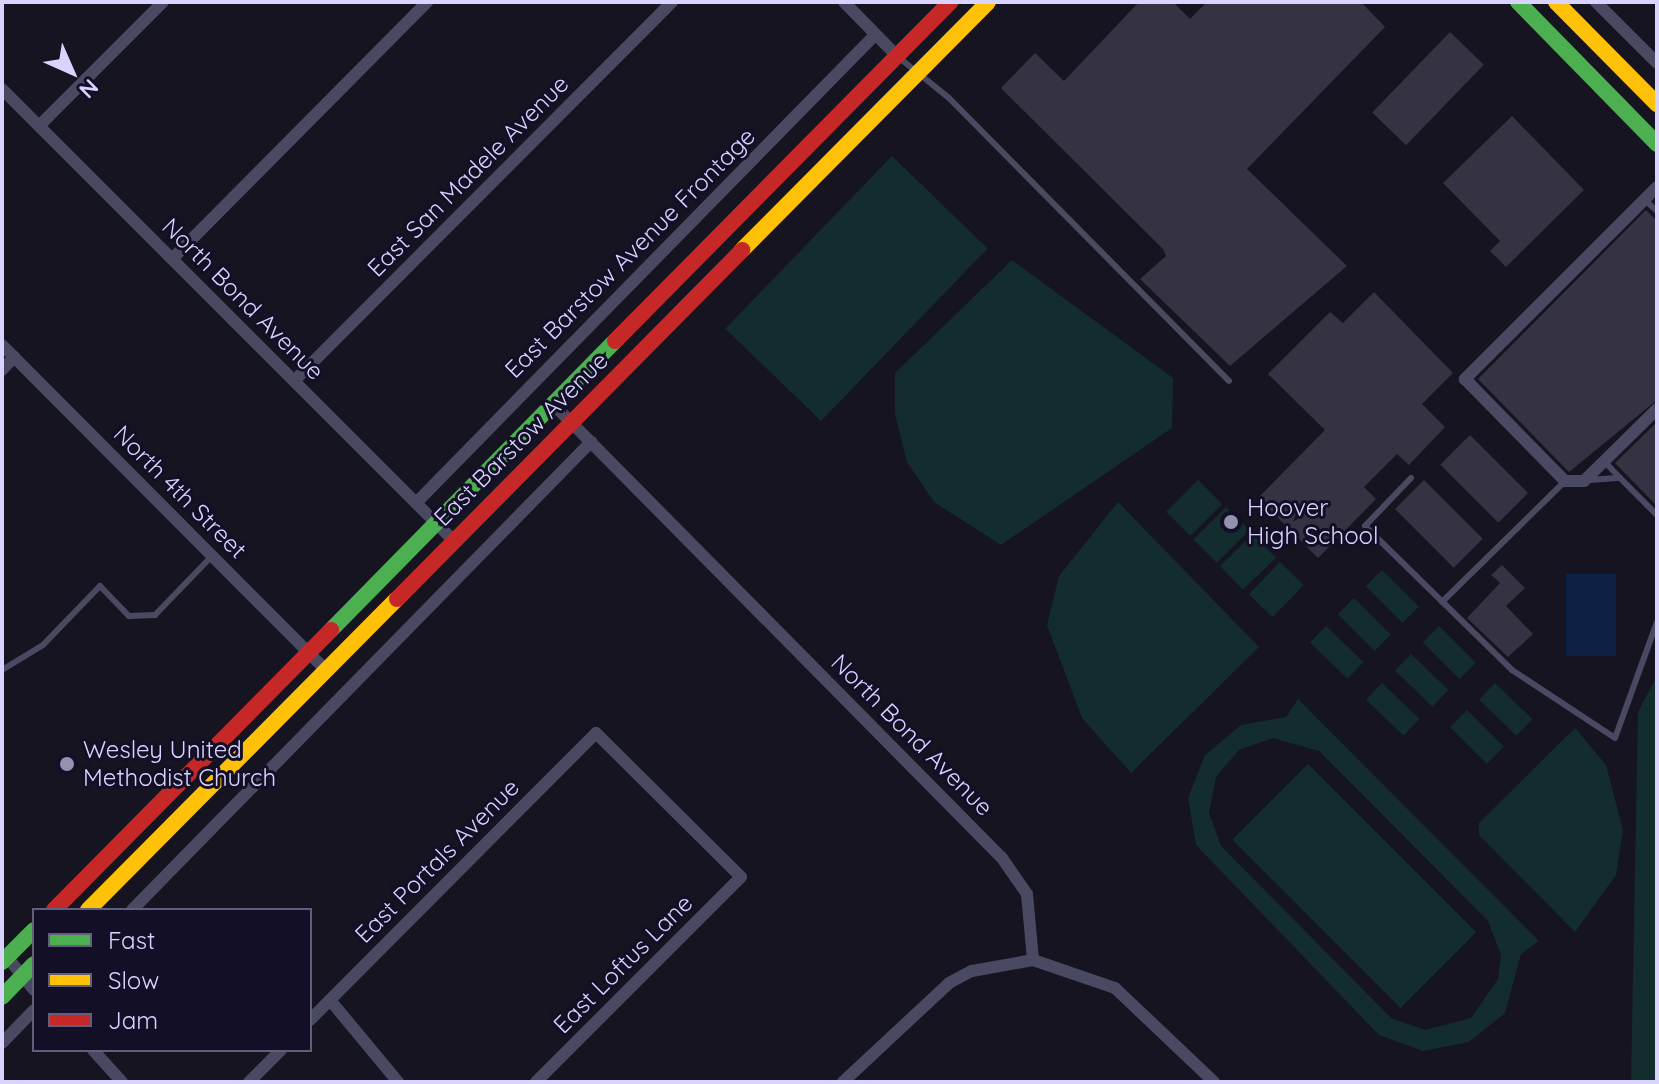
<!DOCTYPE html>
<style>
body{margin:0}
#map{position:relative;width:1659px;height:1084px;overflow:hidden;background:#161421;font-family:Quicksand,sans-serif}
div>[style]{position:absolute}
.green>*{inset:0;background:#132c2d;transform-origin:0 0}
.water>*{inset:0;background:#0d2144;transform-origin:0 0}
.building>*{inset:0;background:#343243;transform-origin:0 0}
.lane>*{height:6px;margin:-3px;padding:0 3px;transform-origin:3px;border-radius:3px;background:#4a4962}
.street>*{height:12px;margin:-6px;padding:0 6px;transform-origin:6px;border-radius:6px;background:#4a4962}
.fast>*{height:16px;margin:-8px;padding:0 8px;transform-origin:8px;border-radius:8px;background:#4caf50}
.slow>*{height:16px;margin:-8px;padding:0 8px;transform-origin:8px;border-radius:8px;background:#ffc107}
.jam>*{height:16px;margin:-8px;padding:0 8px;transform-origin:8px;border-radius:8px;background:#c62828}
.dots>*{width:22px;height:22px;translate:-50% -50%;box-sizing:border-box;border:4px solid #130f26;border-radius:50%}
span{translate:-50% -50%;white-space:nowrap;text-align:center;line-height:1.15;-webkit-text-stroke:6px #130f26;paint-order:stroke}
.street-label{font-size:24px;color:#d9d4ff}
.poi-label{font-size:24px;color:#d9d4ff}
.left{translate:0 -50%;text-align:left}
.frame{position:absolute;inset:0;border:4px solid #d9d4ff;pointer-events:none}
.legend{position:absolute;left:32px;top:908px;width:280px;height:144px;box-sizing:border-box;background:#130f26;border:2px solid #625e7d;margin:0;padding:10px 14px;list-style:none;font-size:24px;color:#d9d4ff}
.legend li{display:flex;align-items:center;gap:16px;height:40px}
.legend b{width:40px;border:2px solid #625e7d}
.north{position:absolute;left:32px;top:32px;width:80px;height:80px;-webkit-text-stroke:6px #130f26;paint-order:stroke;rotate:135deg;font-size:22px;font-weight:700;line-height:32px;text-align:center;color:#d9d4ff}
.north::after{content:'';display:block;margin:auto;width:28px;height:36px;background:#d9d4ff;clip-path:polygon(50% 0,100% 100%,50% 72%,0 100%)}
</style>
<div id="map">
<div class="green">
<i style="left:892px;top:156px;width:133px;height:240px;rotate:44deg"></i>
<i style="clip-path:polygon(1012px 260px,1173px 378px,1172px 428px,1001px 545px,934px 502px,907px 462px,895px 414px,895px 373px)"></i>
<i style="left:1198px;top:480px;width:34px;height:45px;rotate:45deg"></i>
<i style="clip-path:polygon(1118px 502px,1259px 647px,1131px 773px,1082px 718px,1047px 625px,1059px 576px)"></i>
<i style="left:1226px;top:507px;width:33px;height:46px;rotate:45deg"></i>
<i style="left:1253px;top:534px;width:33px;height:46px;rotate:46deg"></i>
<i style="left:1280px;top:562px;width:33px;height:45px;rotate:44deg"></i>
<i style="left:1382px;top:570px;width:52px;height:23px;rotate:45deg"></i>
<i style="left:1354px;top:598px;width:52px;height:23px;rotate:45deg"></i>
<i style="left:1326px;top:626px;width:52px;height:23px;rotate:44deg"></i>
<i style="left:1439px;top:626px;width:52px;height:23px;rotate:45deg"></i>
<i style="left:1411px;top:654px;width:52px;height:23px;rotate:44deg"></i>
<i style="clip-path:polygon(1657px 676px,1657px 1082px,1631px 1082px,1638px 712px)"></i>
<i style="left:1382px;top:683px;width:52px;height:23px;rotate:44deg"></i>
<i style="left:1495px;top:683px;width:52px;height:23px;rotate:44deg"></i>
<i style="clip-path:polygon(evenodd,1298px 699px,1539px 941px,1521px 954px,1505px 1013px,1469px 1042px,1423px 1051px,1379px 1035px,1196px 845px,1188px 798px,1205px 755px,1241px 725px,1286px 717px,1298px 699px,1273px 738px,1319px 751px,1488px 921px,1501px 955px,1498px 979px,1471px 1018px,1425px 1030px,1391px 1018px,1221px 846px,1209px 813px,1216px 777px,1239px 750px,1273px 738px)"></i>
<i style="left:1467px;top:710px;width:52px;height:24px;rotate:45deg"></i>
<i style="clip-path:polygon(1575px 728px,1606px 765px,1623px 830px,1616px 875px,1575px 932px,1479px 835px,1479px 823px)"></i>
<i style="left:1308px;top:764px;width:238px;height:107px;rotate:45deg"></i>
</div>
<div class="water">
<i style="left:1566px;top:574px;width:50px;height:82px"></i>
</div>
<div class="building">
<i style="clip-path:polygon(1139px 2px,1173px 2px,1190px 19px,1207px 2px,1361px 2px,1385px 27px,1247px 169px,1347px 266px,1230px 366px,1140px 279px,1166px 256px,1163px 249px,1001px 88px,1035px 53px,1064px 81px)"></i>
<i style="left:1450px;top:32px;width:47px;height:112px;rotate:44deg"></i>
<i style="clip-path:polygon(1512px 116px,1584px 190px,1506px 267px,1490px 251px,1500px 241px,1443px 183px)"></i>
<i style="clip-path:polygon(1646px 210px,1657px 221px,1657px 400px,1569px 472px,1478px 379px)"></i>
<i style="clip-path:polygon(1374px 292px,1453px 373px,1422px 404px,1445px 427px,1409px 465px,1397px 454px,1364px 487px,1376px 499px,1318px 558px,1258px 498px,1325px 430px,1268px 374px,1330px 312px,1343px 323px)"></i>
<i style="clip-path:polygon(1657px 422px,1657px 506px,1615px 463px)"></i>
<i style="left:1470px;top:435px;width:82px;height:42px;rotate:45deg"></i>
<i style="left:1424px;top:480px;width:83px;height:41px;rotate:45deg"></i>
<i style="clip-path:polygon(1502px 565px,1525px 588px,1506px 606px,1533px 634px,1508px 657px,1467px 618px,1500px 583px,1491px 575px)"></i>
</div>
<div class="lane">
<i style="left:897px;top:56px;width:67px;rotate:38.9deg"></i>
<i style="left:949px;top:98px;width:398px;rotate:45.3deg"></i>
<i style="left:1645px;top:200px;width:16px;rotate:43deg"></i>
<i style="left:1604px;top:461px;width:23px;rotate:47deg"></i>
<i style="left:1411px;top:478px;width:66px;rotate:133.8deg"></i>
<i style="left:1365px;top:526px;width:206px;rotate:44.4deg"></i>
<i style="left:1512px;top:670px;width:123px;rotate:33.4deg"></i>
<i style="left:1615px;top:738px;width:123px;rotate:-70.1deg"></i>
<i style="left:1589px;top:480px;width:31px;rotate:-4deg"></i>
<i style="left:1620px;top:478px;width:52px;rotate:45deg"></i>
<i style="left:1442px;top:602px;width:173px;rotate:-44.5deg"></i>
<i style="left:2px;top:670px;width:48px;rotate:-31.4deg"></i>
<i style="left:43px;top:645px;width:82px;rotate:-46deg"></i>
<i style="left:100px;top:586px;width:42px;rotate:46deg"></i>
<i style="left:129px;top:616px;width:26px;rotate:-2deg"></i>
<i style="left:155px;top:615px;width:82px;rotate:-46deg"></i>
</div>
<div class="street">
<i style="left:844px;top:2px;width:76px;rotate:45.5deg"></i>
<i style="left:1596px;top:2px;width:86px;rotate:45deg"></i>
<i style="left:2px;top:89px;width:639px;rotate:45deg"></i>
<i style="left:39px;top:126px;width:175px;rotate:-45deg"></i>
<i style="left:1657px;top:187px;width:272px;rotate:135deg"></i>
<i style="left:1465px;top:379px;width:143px;rotate:45.6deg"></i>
<i style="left:1565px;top:481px;width:19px"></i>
<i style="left:1584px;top:481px;width:103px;rotate:-44.6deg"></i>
<i style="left:172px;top:259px;width:362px;rotate:-45.2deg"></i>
<i style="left:2px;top:345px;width:459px;rotate:45.1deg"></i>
<i style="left:2px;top:370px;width:18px;rotate:-47deg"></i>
<i style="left:294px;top:381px;width:535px;rotate:-45.08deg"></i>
<i style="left:554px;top:405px;width:637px;rotate:45.32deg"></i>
<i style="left:1002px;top:858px;width:44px;rotate:55.2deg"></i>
<i style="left:1027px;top:894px;width:66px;rotate:84.8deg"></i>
<i style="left:416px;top:503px;width:656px;rotate:-45.56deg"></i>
<i style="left:132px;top:910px;width:656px;rotate:-45.56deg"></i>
<i style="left:7px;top:957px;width:43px;rotate:50.7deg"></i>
<i style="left:330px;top:1000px;width:107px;rotate:50.3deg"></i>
<i style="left:310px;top:1020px;width:405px;rotate:-45.1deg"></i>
<i style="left:596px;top:733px;width:204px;rotate:44.8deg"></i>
<i style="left:741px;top:877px;width:290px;rotate:135deg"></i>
<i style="left:2px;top:1043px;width:46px;rotate:-45.9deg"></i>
<i style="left:93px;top:1050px;width:43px;rotate:47.8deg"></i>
<i style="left:249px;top:1082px;width:45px;rotate:-45deg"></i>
<i style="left:843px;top:1082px;width:145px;rotate:-43deg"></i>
<i style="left:949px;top:983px;width:26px;rotate:-28deg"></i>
<i style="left:972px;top:971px;width:62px;rotate:-10.2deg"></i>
<i style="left:1033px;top:960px;width:87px;rotate:18.9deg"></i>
<i style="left:1115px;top:988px;width:137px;rotate:43.5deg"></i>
</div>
<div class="fast">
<i style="left:1518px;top:2px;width:199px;rotate:45.6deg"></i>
<i style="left:331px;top:630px;width:405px;rotate:-45.5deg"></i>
<i style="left:2px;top:962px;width:45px;rotate:-45deg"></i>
<i style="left:2px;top:997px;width:46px;rotate:-45.9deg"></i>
</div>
<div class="slow">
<i style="left:1556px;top:2px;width:144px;rotate:45.3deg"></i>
<i style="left:742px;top:250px;width:349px;rotate:-45.2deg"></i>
<i style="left:88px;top:910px;width:438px;rotate:-45.2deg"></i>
</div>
<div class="jam">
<i style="left:615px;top:341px;width:477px;rotate:-45.3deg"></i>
<i style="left:397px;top:599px;width:491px;rotate:-45.3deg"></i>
<i style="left:54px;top:910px;width:394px;rotate:-45.3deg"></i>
</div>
<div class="dots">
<i style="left:1231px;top:522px;background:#9591b1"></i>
<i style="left:67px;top:764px;background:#9591b1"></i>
</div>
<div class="street-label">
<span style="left:468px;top:176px;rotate:-45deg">East San Madele Avenue</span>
<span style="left:630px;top:253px;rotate:-45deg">East Barstow Avenue Frontage</span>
<span style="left:243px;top:299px;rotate:45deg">North Bond Avenue</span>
<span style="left:521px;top:439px;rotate:-45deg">East Barstow Avenue</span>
<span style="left:180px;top:492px;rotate:45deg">North 4th Street</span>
<span style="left:912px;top:735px;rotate:45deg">North Bond Avenue</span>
<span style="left:437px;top:861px;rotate:-45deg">East Portals Avenue</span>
<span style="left:623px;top:964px;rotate:-45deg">East Loftus Lane</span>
</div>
<div class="poi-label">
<span class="left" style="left:1247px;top:522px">Hoover<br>High School</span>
<span class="left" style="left:83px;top:764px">Wesley United<br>Methodist Church</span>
</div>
<div class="frame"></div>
<ul class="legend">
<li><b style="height:10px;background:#4caf50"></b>Fast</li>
<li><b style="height:10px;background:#ffc107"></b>Slow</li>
<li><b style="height:10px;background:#c62828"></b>Jam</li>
</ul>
<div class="north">N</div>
</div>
